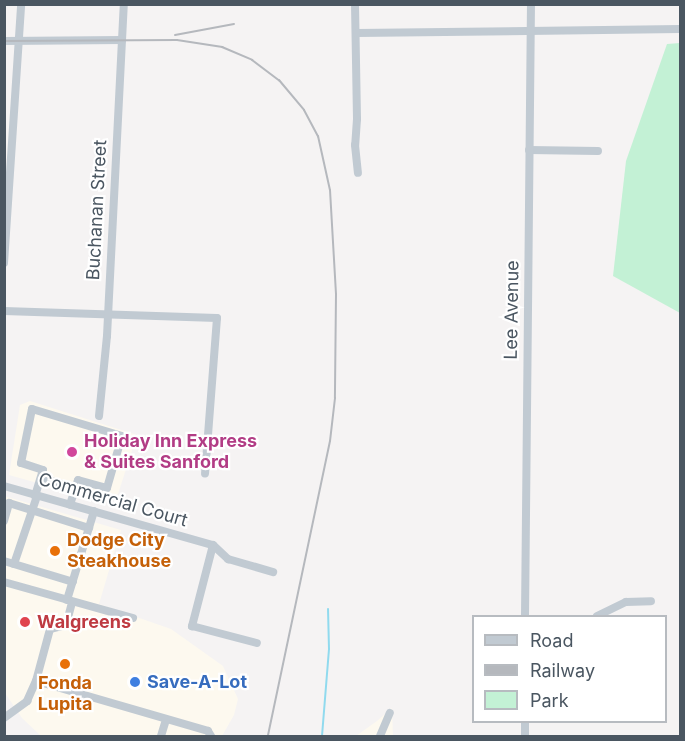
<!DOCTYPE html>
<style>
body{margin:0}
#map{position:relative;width:685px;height:741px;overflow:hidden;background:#f5f3f3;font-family:Inter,sans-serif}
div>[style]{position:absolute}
.commercial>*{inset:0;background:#fdf9ef}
.green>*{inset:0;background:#c3f1d5}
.stream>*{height:2px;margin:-1px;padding:0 1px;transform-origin:1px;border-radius:1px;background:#90daee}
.minor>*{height:8px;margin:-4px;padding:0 4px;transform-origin:4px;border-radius:4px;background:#c1cad2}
.rail>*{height:2px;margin:-1px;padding:0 1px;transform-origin:1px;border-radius:1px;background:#b5b8bd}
.dots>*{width:16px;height:16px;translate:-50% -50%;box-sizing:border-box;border:3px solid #fff;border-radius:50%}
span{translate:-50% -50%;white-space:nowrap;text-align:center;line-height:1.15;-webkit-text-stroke:4.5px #fff;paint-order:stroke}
.street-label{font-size:18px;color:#4a5661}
.hotel-label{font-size:18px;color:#b23c85;font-weight:700}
.left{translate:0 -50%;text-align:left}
.food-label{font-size:18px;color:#c56008;font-weight:700}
.health-label{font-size:18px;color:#be3a42;font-weight:700}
.shop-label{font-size:18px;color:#366cbe;font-weight:700}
.frame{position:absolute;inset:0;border:6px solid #4a5661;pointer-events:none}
.legend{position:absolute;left:472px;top:615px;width:195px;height:108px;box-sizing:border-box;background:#fff;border:2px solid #b7bbc0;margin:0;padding:8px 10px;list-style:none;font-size:18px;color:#4a5661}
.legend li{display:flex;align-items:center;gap:12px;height:30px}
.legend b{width:30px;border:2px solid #b7bbc0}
</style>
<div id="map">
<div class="commercial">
<i style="clip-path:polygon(30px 401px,137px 435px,118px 494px,105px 502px,9px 475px,20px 405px)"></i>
<i style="clip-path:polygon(4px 496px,121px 530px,99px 604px,171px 629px,223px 666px,238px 699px,234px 715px,222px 736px,41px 736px,22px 718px,5px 693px)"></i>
<i style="clip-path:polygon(392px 708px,393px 736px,356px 736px,377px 721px)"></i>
</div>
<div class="green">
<i style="clip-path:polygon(680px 43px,680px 313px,613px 276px,626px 161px,667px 44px)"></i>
</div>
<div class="stream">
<i style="left:322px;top:736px;width:87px;rotate:-85.4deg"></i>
<i style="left:329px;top:649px;width:40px;rotate:-91.4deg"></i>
</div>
<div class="minor">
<i style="left:355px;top:4px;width:115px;rotate:89deg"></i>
<i style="left:357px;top:119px;width:26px;rotate:94deg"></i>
<i style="left:355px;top:145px;width:28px;rotate:84deg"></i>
<i style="left:357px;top:33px;width:323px;rotate:-0.7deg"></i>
<i style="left:4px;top:41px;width:118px;rotate:-0.5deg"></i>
<i style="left:529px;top:150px;width:69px;rotate:0.8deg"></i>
<i style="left:4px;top:263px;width:260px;rotate:-86.2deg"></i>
<i style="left:4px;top:311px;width:213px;rotate:1.9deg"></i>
<i style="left:217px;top:318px;width:156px;rotate:94.4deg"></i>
<i style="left:99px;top:416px;width:80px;rotate:-84.3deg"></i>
<i style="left:107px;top:336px;width:332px;rotate:-87.1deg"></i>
<i style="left:41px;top:478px;width:35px;rotate:16deg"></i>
<i style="left:4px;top:486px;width:217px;rotate:15.8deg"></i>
<i style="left:213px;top:545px;width:21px;rotate:43deg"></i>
<i style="left:228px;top:559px;width:47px;rotate:16.1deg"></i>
<i style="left:35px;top:496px;width:27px;rotate:-73deg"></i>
<i style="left:43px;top:470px;width:23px;rotate:-162deg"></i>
<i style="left:21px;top:463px;width:55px;rotate:-78.5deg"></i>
<i style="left:32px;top:409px;width:94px;rotate:16.7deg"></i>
<i style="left:122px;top:436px;width:54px;rotate:106.1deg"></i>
<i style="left:107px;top:488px;width:30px;rotate:-165deg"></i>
<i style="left:78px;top:480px;width:26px;rotate:108deg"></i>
<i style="left:4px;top:521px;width:19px;rotate:-74deg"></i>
<i style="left:9px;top:503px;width:84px;rotate:17.4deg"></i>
<i style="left:213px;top:545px;width:84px;rotate:104.5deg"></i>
<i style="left:192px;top:626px;width:67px;rotate:14.7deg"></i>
<i style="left:4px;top:561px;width:72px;rotate:16.9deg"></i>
<i style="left:14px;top:564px;width:72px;rotate:-71.3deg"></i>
<i style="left:4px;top:582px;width:134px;rotate:15.6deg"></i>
<i style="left:67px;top:600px;width:93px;rotate:-73.1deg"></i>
<i style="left:525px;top:616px;width:612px;rotate:-89.44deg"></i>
<i style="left:597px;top:616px;width:32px;rotate:-26deg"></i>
<i style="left:626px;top:602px;width:25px;rotate:-2deg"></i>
<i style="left:36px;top:681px;width:179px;rotate:16.2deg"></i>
<i style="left:208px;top:731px;width:6px;rotate:59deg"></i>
<i style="left:4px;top:718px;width:29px;rotate:-36deg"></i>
<i style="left:27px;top:701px;width:22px;rotate:-66deg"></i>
<i style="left:36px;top:681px;width:54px;rotate:-74.9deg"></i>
<i style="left:50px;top:629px;width:16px;rotate:-14deg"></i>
<i style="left:66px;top:625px;width:24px;rotate:-75deg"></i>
<i style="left:161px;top:736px;width:17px;rotate:-73deg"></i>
<i style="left:380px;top:736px;width:25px;rotate:-67deg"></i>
<i style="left:525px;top:736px;width:14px;rotate:-90deg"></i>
</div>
<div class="rail">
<i style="left:175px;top:35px;width:60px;rotate:-10.6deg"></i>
<i style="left:4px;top:41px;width:173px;rotate:-0.3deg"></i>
<i style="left:177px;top:40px;width:46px;rotate:8.8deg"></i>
<i style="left:222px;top:47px;width:33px;rotate:23deg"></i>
<i style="left:252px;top:60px;width:34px;rotate:37deg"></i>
<i style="left:279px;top:80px;width:39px;rotate:50deg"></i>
<i style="left:304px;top:110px;width:30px;rotate:62deg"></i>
<i style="left:318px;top:136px;width:55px;rotate:77.5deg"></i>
<i style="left:330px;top:190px;width:104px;rotate:86.7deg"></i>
<i style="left:336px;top:294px;width:104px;rotate:90.6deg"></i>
<i style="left:335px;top:398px;width:43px;rotate:96.6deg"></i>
<i style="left:330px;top:441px;width:301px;rotate:101.9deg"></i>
</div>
<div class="dots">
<i style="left:72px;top:452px;background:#d1479c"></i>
<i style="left:55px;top:551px;background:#e8710a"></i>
<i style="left:25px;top:622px;background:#e0444e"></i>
<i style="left:65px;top:664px;background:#e8710a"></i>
<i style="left:135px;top:682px;background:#3f7fe0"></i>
</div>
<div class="street-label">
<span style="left:97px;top:210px;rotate:-87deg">Buchanan Street</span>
<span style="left:512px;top:310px;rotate:-89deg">Lee Avenue</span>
<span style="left:113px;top:500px;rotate:16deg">Commercial Court</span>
</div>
<div class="hotel-label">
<span class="left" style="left:84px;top:452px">Holiday Inn Express<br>&amp; Suites Sanford</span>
</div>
<div class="food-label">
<span class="left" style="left:67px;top:551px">Dodge City<br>Steakhouse</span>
<span style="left:65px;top:694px">Fonda<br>Lupita</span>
</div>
<div class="health-label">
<span class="left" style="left:37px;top:622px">Walgreens</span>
</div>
<div class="shop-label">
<span class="left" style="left:147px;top:682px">Save-A-Lot</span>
</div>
<div class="frame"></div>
<ul class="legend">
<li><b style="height:8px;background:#c1cad2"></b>Road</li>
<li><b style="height:8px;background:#b5b8bd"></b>Railway</li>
<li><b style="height:16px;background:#c3f1d5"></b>Park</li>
</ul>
</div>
